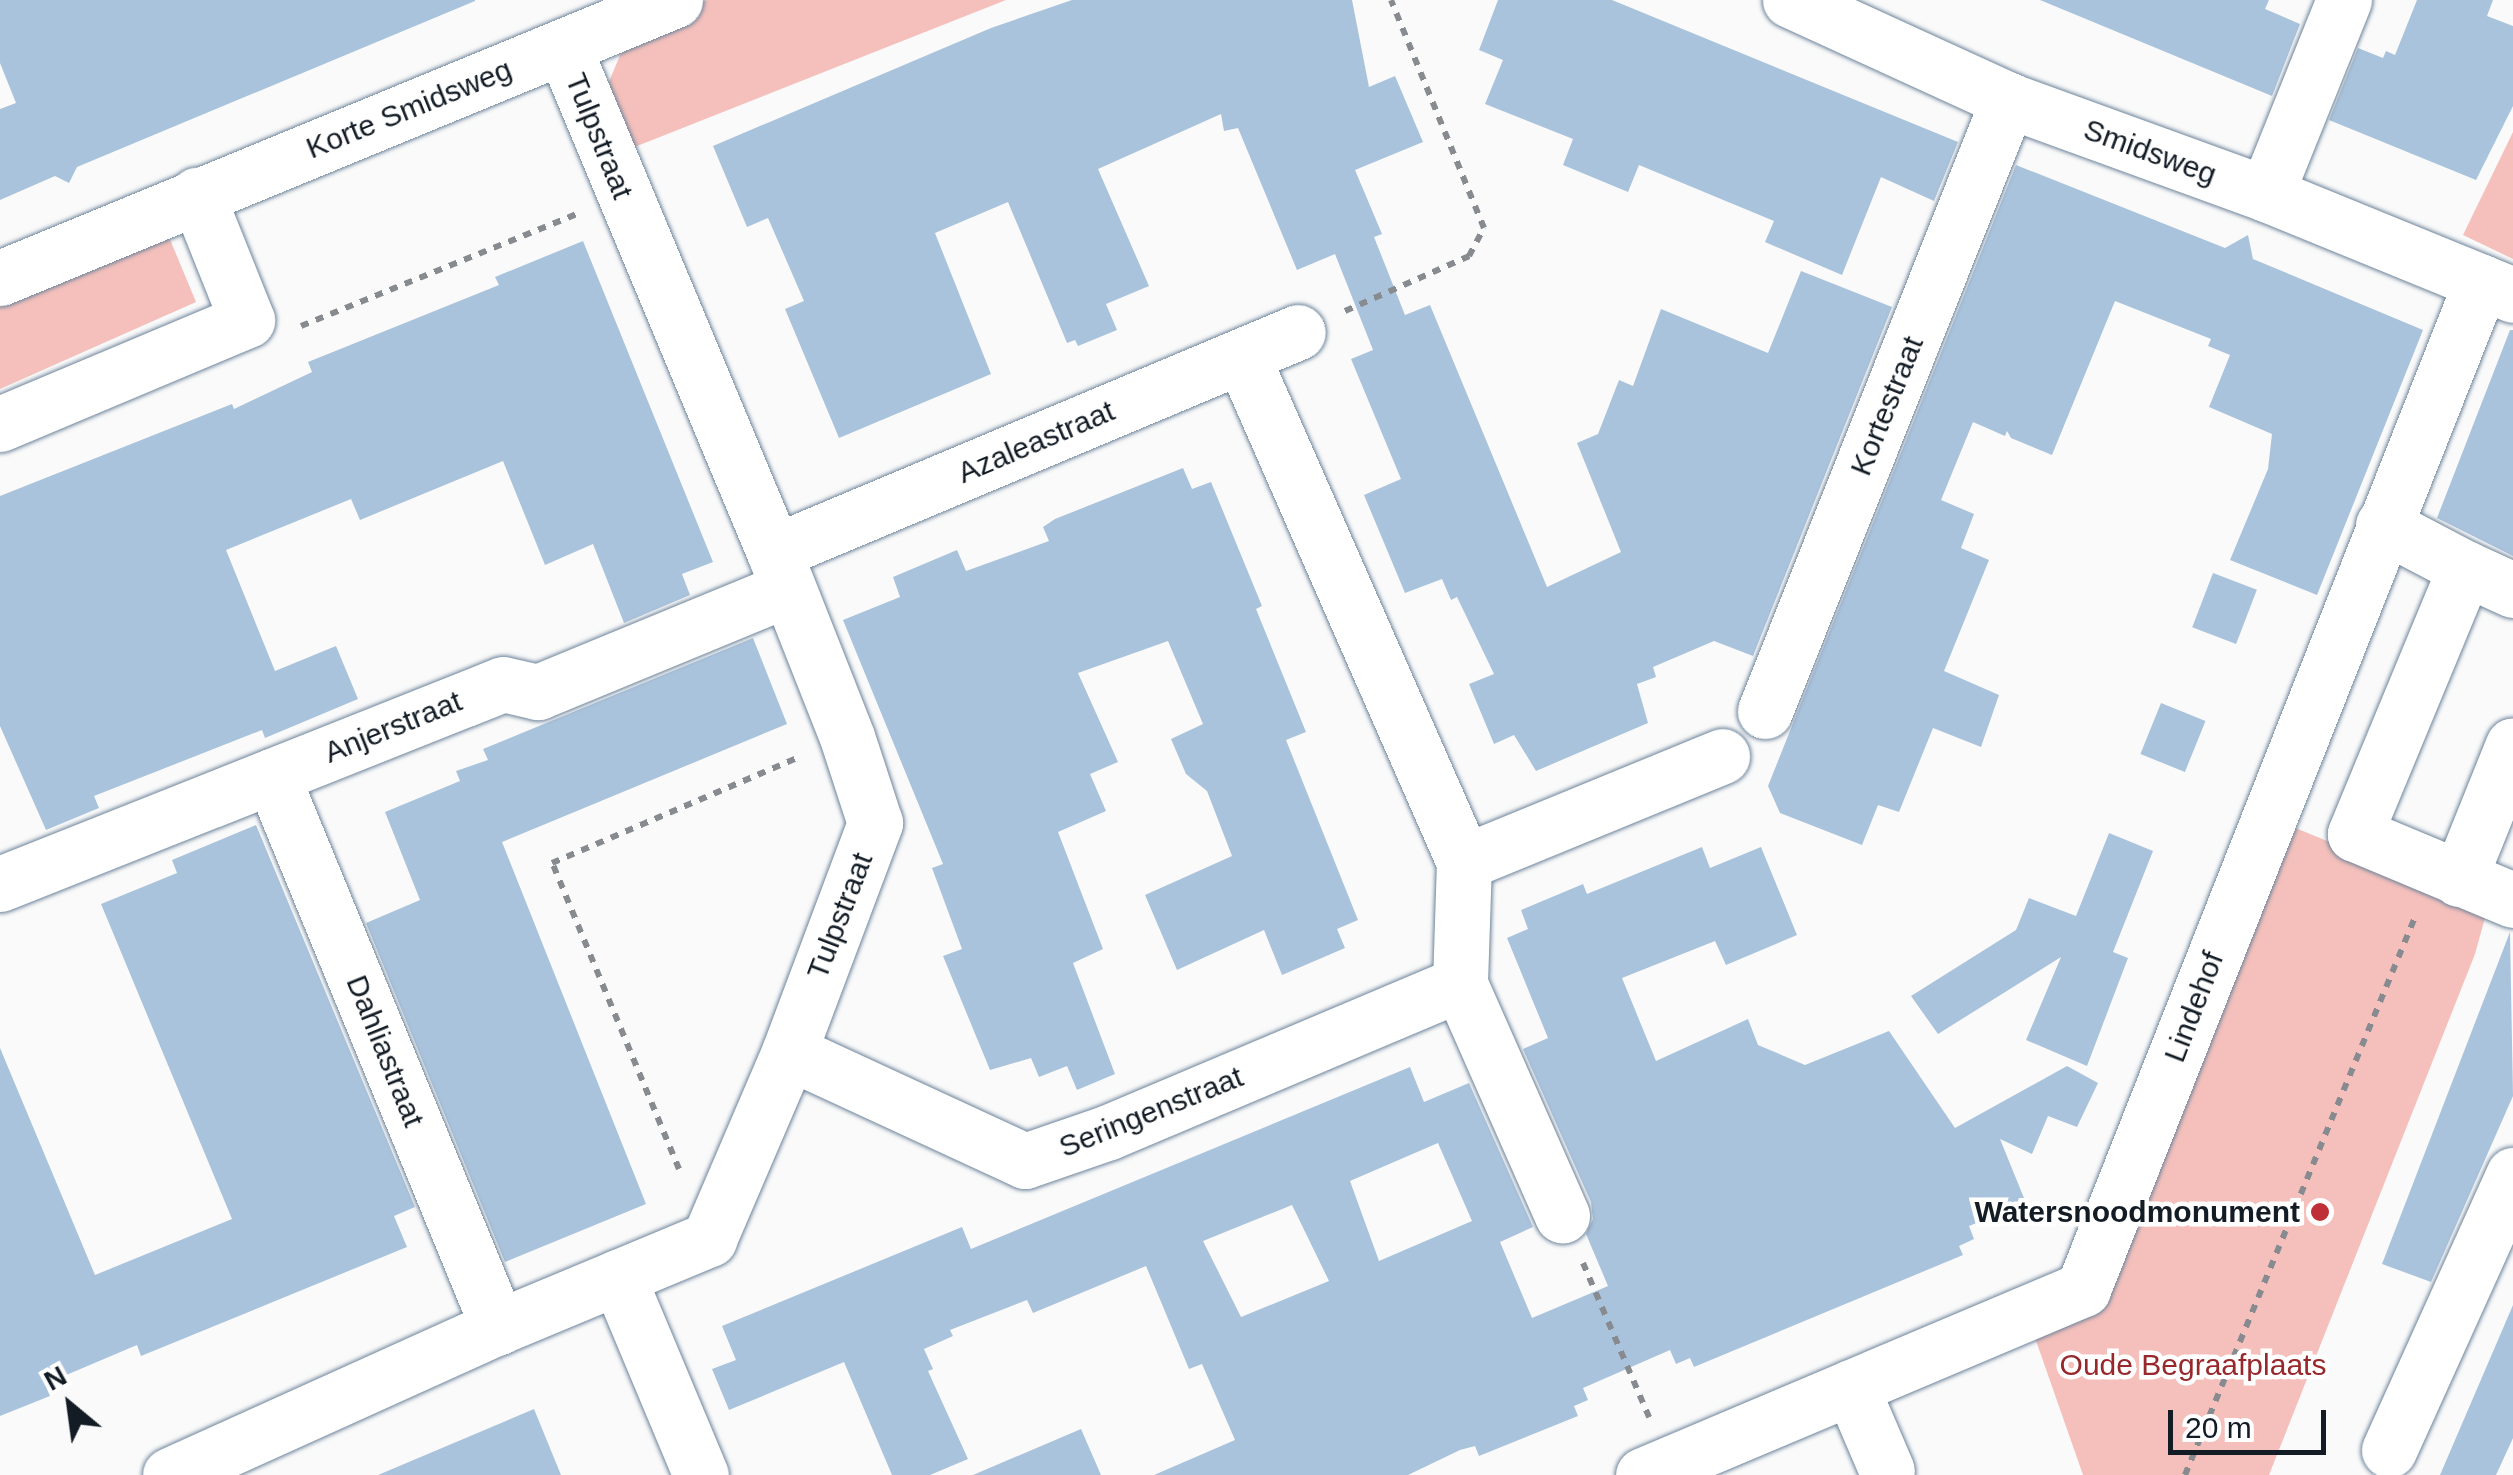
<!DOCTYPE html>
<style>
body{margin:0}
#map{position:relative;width:2513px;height:1475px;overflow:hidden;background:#fafafa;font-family:Helvetica,sans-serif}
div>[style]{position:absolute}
.green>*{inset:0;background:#f5c0bc}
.building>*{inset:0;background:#aac3dc;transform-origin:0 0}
.path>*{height:6px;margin-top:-3px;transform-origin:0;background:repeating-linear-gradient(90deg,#878b90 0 8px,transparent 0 16px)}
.roads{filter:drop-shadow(0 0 2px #6d849b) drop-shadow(0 0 2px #6d849b)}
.minor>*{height:55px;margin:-27.5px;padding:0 27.5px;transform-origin:27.5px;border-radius:27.5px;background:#fff}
.dots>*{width:28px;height:28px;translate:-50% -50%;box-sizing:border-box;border:5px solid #fff;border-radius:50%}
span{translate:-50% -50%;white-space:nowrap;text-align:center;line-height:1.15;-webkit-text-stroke:9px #fff;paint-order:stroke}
.street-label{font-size:30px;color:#131c25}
.poi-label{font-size:30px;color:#131c25;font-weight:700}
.right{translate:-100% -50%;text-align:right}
.park-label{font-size:30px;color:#97282c}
.north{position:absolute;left:20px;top:1355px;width:100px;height:100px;-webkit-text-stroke:8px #fff;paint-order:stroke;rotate:331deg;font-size:28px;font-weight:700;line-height:40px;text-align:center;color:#131c25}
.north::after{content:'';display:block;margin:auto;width:35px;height:45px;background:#131c25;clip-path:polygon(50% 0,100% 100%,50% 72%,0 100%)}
.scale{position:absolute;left:2168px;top:1410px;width:158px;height:45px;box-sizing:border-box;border:5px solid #131c25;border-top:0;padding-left:12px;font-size:30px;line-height:35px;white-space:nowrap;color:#131c25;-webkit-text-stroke:8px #fff;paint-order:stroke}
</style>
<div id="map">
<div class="green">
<i style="clip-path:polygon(706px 0,1006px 0,627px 150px,605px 91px,624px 46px)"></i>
<i style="clip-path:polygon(2513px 132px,2513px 259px,2463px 235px)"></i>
<i style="clip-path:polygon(169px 237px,196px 302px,0 389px,0 304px)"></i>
<i style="clip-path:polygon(2293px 827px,2488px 907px,2475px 954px,2269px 1475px,2083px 1475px,2034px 1335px,2097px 1311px,2114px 1285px)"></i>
</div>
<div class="building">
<i style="clip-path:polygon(0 0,475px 0,475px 1px,77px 167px,69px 183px,55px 176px,0 200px,0 109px,16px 103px,0 63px)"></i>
<i style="clip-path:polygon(1072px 0,1352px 0,1369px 87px,1395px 76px,1423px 142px,1355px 170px,1382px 234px,1374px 237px,1405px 315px,1430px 305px,1547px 587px,1621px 552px,1577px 443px,1598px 434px,1619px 380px,1633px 386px,1661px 309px,1768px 353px,1801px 271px,1892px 307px,1753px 656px,1714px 641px,1653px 667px,1656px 677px,1637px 684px,1648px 723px,1536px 771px,1514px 735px,1494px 744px,1469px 684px,1494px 674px,1457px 597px,1451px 600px,1442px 579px,1405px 593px,1364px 495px,1401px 479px,1351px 359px,1373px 350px,1335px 254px,1297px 270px,1238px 128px,1224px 131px,1221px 114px,1098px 169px,1149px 286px,1106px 304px,1117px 330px,1078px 346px,1075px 340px,1067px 343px,1008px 202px,935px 233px,991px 374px,839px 438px,785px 309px,804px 301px,768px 218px,747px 227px,713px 146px,991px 28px)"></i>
<i style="clip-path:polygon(1498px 0,1612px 0,1958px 142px,1934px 201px,1881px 177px,1842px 275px,1765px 242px,1774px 221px,1639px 165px,1628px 192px,1563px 165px,1573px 139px,1485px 104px,1503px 60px,1479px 50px)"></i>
<i style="clip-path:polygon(2040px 0,2269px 0,2265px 9px,2300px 24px,2272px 96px)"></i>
<i style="clip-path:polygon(2417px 0,2493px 0,2487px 16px,2513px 26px,2513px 106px,2476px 180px,2329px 120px,2358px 48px,2383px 58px,2386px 51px,2395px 55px)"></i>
<i style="clip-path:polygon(2016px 165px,2225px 248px,2248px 235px,2253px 259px,2423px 330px,2317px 595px,2230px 560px,2268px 469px,2272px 434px,2209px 407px,2230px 355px,2208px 346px,2211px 339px,2115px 301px,2052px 455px,2011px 438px,2007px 431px,2005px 436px,1973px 422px,1941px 500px,1974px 514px,1961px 548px,1989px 560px,1944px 671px,1999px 695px,1981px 747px,1933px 728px,1899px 812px,1878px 805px,1862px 845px,1780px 813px,1768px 786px)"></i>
<i style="clip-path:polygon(583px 241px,713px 562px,682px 574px,690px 595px,624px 623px,593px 544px,545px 565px,503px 461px,360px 520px,351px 499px,226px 550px,275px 671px,336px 646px,358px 699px,265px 738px,262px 730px,94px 796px,99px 808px,46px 830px,0 726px,0 496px,232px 404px,234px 409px,312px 372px,308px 362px,499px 285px,495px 277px)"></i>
<i style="clip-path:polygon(2510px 330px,2513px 330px,2513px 556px,2437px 518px)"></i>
<i style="clip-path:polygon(1183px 468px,1192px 489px,1211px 482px,1262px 606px,1256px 609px,1306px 732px,1286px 740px,1358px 920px,1337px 929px,1345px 948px,1282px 975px,1264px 930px,1177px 970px,1145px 895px,1232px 856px,1207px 791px,1186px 774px,1171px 739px,1203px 724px,1168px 641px,1078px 673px,1118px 762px,1090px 774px,1106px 811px,1058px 832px,1103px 949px,1073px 963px,1115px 1074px,1077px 1090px,1067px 1066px,1039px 1077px,1031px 1058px,990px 1070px,943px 956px,962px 949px,932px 868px,943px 864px,843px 620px,900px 597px,893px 577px,957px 550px,966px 571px,1049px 541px,1043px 527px,1055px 519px)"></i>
<i style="left:2213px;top:573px;width:47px;height:58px;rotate:21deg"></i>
<i style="clip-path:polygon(753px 638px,787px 724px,502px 842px,646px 1204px,505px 1262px,366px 923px,420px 900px,385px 812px,460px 781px,456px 771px,488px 760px,483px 749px)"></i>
<i style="left:2161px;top:703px;width:48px;height:55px;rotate:22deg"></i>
<i style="clip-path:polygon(256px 825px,415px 1207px,394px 1216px,407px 1247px,141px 1356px,137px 1345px,45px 1384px,50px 1396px,0 1416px,0 1048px,95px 1275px,232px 1219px,101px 904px,177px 873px,172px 860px)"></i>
<i style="clip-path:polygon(2109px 833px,2153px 851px,2113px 952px,2128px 958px,2087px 1066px,2026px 1040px,2061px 957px,1938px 1034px,1911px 996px,2016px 930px,2029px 898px,2076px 916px)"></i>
<i style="clip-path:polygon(evenodd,1702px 847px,1710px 868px,1761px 847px,1797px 935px,1726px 965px,1715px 941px,1622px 978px,1656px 1061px,1748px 1019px,1758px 1045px,1805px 1065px,1889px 1031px,1955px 1128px,2067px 1066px,2098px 1083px,2077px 1127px,2048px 1116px,2032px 1154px,2000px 1139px,2026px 1203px,1969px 1226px,1974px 1239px,1959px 1246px,1963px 1255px,1694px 1367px,1690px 1358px,1676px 1364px,1670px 1350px,1583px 1388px,1588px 1400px,1574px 1406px,1578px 1416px,1479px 1456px,1475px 1446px,1460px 1450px,1408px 1475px,1154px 1475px,1235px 1440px,1202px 1364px,1189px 1369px,1146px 1266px,1033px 1313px,1027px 1300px,950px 1330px,953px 1336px,924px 1349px,933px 1369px,928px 1371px,968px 1459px,930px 1475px,892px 1475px,844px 1362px,729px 1410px,712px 1369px,736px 1360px,722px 1326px,962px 1227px,971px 1249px,1410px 1067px,1424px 1102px,1469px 1083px,1533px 1227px,1500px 1242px,1532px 1318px,1608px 1286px,1586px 1234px,1593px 1219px,1591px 1202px,1523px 1049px,1548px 1038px,1507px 938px,1528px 929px,1521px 910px,1583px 884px,1587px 894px,1702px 847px,1438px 1143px,1472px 1221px,1379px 1261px,1350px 1181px,1438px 1143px,1702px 847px,1292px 1205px,1329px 1281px,1241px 1317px,1203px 1241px,1292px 1205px)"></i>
<i style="clip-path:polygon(2510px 932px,2513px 1096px,2431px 1282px,2382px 1264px)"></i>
<i style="clip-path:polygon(2513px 1305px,2513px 1438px,2496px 1475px,2440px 1475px)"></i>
<i style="clip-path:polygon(534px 1409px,561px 1475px,378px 1475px)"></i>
<i style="clip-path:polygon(1081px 1429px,1101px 1475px,973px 1475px)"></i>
</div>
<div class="path">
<i style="left:1345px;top:311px;width:136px;rotate:-23.9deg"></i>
<i style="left:1469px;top:256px;width:32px;rotate:-62deg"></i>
<i style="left:1484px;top:228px;width:246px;rotate:-112.2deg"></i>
<i style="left:301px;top:326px;width:298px;rotate:-22.1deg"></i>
<i style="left:679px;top:1169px;width:331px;rotate:-112.5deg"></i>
<i style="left:552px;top:863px;width:267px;rotate:-23.2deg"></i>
<i style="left:1583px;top:1263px;width:168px;rotate:66.8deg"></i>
<i style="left:2185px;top:1475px;width:604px;rotate:-67.6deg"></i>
</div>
<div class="roads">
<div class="minor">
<i style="left:1790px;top:0;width:240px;rotate:24.6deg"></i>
<i style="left:2008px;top:100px;width:275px;rotate:20deg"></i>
<i style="left:2266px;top:194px;width:267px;rotate:22.2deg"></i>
<i style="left:2266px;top:194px;width:209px;rotate:-68.1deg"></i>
<i style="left:0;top:278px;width:730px;rotate:-22.38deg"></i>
<i style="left:1242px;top:356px;width:553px;rotate:66.31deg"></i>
<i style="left:1464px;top:862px;width:122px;rotate:91.9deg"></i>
<i style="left:1460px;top:984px;width:253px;rotate:66.2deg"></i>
<i style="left:0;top:424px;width:268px;rotate:-22.8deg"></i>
<i style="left:247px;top:320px;width:135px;rotate:-111.8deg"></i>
<i style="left:2383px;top:525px;width:93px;rotate:27.7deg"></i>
<i style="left:774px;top:552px;width:568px;rotate:-22.77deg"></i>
<i style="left:2513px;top:590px;width:53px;rotate:-155.4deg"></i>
<i style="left:2465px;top:568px;width:288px;rotate:112.5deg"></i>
<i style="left:2355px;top:834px;width:171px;rotate:22.7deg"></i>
<i style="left:1765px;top:711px;width:658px;rotate:-68.31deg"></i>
<i style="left:272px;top:776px;width:596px;rotate:67.7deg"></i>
<i style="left:1464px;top:862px;width:279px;rotate:-22.3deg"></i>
<i style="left:2459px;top:879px;width:144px;rotate:-68.1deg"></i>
<i style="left:0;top:884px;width:541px;rotate:-21.68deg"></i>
<i style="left:503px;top:684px;width:36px;rotate:13deg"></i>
<i style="left:538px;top:692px;width:270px;rotate:-22.4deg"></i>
<i style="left:789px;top:1052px;width:260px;rotate:24.8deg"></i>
<i style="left:1025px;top:1161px;width:89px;rotate:-19deg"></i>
<i style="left:1109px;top:1132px;width:381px;rotate:-22.9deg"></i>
<i style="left:618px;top:1277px;width:215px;rotate:67.3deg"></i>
<i style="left:1851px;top:1387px;width:91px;rotate:66.8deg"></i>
<i style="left:2389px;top:1450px;width:302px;rotate:-65.7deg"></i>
<i style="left:170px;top:1475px;width:360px;rotate:-24.3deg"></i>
<i style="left:498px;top:1327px;width:229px;rotate:-22.6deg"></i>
<i style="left:709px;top:1239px;width:203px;rotate:-66.8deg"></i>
<i style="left:789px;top:1052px;width:245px;rotate:-69.4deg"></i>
<i style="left:875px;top:823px;width:90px;rotate:-108deg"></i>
<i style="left:847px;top:737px;width:199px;rotate:-111.5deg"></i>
<i style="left:774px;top:552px;width:548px;rotate:-112.64deg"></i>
<i style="left:1643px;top:1475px;width:478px;rotate:-22.9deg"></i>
<i style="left:2083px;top:1289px;width:1083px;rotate:-68.43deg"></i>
</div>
</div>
<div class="dots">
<i style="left:2320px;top:1212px;background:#bf2f37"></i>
</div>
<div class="street-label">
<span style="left:409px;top:109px;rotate:-22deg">Korte Smidsweg</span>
<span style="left:599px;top:136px;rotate:68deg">Tulpstraat</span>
<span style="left:2150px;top:152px;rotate:20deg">Smidsweg</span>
<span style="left:1887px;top:406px;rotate:-68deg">Kortestraat</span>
<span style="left:1036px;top:442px;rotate:-23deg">Azaleastraat</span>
<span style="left:393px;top:727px;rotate:-22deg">Anjerstraat</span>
<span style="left:840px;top:916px;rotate:-69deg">Tulpstraat</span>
<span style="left:2194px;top:1007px;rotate:-69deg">Lindehof</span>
<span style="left:385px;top:1051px;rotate:68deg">Dahliastraat</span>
<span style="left:1151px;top:1112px;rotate:-22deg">Seringenstraat</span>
</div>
<div class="poi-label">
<span class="right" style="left:2300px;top:1212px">Watersnoodmonument</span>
</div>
<div class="park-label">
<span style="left:2193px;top:1365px">Oude Begraafplaats</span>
</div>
<div class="north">N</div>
<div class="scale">20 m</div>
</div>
